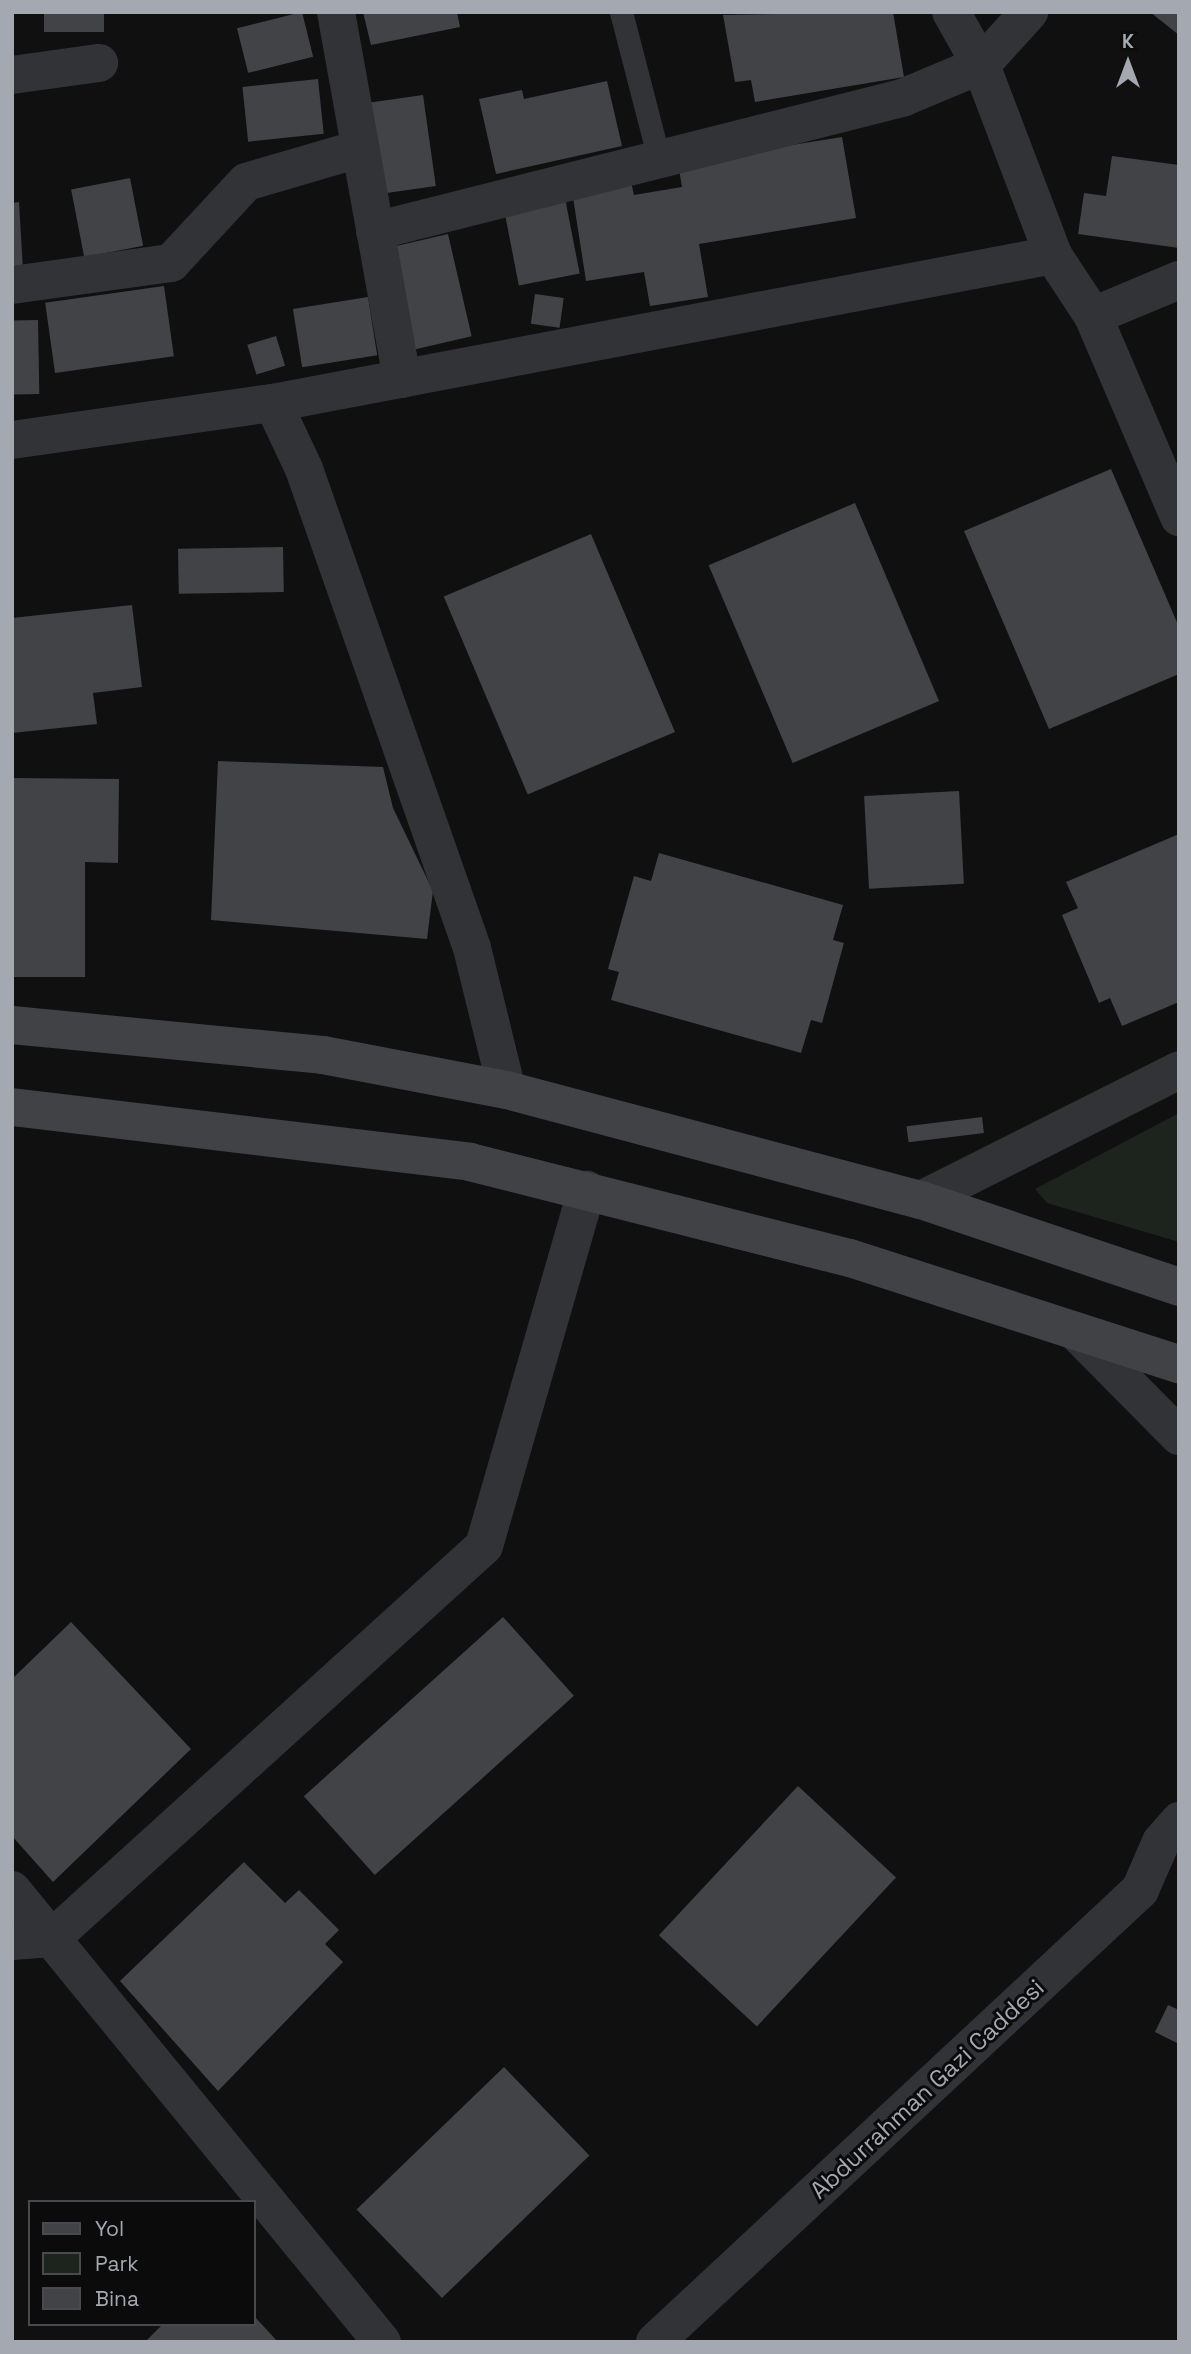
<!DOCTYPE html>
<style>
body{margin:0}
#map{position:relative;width:1191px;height:2354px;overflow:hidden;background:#101011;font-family:"Space Grotesk",sans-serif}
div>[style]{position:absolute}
.green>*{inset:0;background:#1d231d}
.building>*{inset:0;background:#424347;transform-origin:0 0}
.service>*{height:23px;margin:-11.5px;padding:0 11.5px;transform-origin:11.5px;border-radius:11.5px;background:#313336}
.minor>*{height:38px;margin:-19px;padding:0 19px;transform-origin:19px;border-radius:19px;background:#313336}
.tertiary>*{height:38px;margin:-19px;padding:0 19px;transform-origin:19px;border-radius:19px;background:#313336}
.secondary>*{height:38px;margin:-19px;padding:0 19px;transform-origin:19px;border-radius:19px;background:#404246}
span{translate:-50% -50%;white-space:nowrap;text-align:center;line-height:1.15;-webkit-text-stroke:6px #0b0b0c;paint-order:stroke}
.street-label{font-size:24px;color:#a3a8b1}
.frame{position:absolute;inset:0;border:14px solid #a3a8b1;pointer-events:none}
.legend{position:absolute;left:28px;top:2200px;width:228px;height:126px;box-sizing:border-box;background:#0b0b0c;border:2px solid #484a4e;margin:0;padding:9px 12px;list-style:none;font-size:21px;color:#a3a8b1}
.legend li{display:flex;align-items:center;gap:14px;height:35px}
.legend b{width:35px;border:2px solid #484a4e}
.north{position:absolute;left:1093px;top:28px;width:70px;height:70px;-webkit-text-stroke:5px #0b0b0c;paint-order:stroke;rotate:0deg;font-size:19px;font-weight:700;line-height:28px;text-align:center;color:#a3a8b1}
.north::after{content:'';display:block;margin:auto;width:24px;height:32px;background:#a3a8b1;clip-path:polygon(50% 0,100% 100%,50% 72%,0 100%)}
</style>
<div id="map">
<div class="green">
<i style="clip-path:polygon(1179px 1113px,1179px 1242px,1047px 1203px,1035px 1189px)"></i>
</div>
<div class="building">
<i style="left:44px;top:12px;width:60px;height:20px"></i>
<i style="left:302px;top:12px;width:46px;height:67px;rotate:76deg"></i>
<i style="clip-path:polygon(363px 12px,457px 12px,460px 27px,371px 45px)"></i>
<i style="clip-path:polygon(893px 12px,904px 77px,755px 102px,751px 80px,735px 82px,723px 15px)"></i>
<i style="clip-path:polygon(1150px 12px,1179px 12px,1179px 35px)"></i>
<i style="left:318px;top:79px;width:55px;height:76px;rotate:84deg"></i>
<i style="clip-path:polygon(607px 81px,622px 146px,496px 174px,479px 99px,522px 90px,524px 99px)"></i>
<i style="left:423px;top:95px;width:92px;height:62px;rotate:82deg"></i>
<i style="clip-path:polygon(842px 137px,856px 218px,699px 244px,708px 297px,650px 306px,644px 272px,586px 281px,572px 191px,631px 182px,634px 195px,682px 187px,678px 163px)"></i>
<i style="clip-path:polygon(1112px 156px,1179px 165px,1179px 248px,1078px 234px,1084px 193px,1106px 196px)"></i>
<i style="left:130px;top:178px;width:69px;height:60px;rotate:79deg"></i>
<i style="left:565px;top:198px;width:77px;height:62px;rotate:79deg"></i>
<i style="clip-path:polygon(19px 202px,23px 270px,12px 270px,12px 203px)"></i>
<i style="left:448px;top:234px;width:105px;height:62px;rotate:77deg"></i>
<i style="left:164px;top:286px;width:71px;height:120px;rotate:82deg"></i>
<i style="left:535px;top:294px;width:29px;height:30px;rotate:8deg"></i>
<i style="left:368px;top:297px;width:59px;height:76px;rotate:81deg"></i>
<i style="left:38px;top:320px;width:74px;height:26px;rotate:89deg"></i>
<i style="left:276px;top:336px;width:31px;height:30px;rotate:73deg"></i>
<i style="clip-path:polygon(1111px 469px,1179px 627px,1179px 674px,1049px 729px,964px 531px)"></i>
<i style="left:855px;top:503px;width:215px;height:159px;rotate:67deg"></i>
<i style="left:591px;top:534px;width:215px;height:160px;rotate:67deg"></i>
<i style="left:283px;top:547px;width:45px;height:105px;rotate:89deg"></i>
<i style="clip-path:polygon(132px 605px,142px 687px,93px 693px,97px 724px,12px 733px,12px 618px)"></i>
<i style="clip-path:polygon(218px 761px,383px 767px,393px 808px,433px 891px,427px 939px,211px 920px)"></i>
<i style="clip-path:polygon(12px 778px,119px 779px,118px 863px,85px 862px,85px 977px,12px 977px)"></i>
<i style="left:959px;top:791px;width:93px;height:95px;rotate:87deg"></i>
<i style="clip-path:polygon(1179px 834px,1179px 1002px,1122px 1026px,1110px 998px,1099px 1003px,1062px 915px,1078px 908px,1066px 882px)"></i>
<i style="clip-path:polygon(659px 853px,843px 905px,833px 940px,844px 943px,822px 1023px,811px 1020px,801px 1053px,611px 1000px,619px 972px,608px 969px,634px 876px,651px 881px)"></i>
<i style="left:982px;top:1117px;width:16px;height:76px;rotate:83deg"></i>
<i style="left:503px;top:1617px;width:106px;height:268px;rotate:48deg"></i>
<i style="clip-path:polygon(71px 1622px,191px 1749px,53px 1882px,12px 1836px,12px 1679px)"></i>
<i style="left:798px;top:1786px;width:134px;height:204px;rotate:43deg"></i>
<i style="clip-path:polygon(244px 1862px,285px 1903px,299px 1890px,339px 1930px,325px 1944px,343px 1962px,218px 2091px,120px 1981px)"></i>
<i style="clip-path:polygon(1168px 2005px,1179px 2010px,1177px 2043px,1155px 2032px)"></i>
<i style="left:504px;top:2067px;width:123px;height:205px;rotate:46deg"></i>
<i style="clip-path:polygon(254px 2316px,278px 2342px,145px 2342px,163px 2324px,254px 2324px)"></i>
</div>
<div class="service">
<i style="left:621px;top:12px;width:152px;rotate:75.5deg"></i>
</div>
<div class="minor">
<i style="left:336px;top:12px;width:373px;rotate:79.8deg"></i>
<i style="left:12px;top:75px;width:88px;rotate:-7.9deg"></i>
<i style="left:375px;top:231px;width:544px;rotate:-14.16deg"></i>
<i style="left:902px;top:98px;width:86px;rotate:-22.7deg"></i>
<i style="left:981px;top:65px;width:72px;rotate:-47.8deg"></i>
<i style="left:12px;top:285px;width:161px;rotate:-7.9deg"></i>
<i style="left:171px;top:263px;width:110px;rotate:-47.2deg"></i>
<i style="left:246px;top:182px;width:118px;rotate:-16.3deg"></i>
<i style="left:1093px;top:316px;width:93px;rotate:-22.7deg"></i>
<i style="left:273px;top:403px;width:73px;rotate:64.8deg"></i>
<i style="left:304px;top:469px;width:508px;rotate:70.67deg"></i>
<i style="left:472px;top:948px;width:146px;rotate:76.2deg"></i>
<i style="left:12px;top:440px;width:264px;rotate:-8.1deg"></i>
<i style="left:273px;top:403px;width:794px;rotate:-10.74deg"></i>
<i style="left:921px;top:1200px;width:289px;rotate:-26.7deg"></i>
<i style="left:12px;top:1941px;width:40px;rotate:-4.3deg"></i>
<i style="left:52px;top:1938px;width:583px;rotate:-42.22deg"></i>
<i style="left:484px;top:1546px;width:371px;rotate:-73.9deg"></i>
</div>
<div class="tertiary">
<i style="left:951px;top:12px;width:61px;rotate:60.5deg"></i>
<i style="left:981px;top:65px;width:203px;rotate:69.2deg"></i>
<i style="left:1053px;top:255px;width:73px;rotate:56.7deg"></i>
<i style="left:1093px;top:316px;width:219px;rotate:66.8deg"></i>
<i style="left:1075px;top:1331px;width:148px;rotate:45.3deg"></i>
<i style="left:12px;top:1890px;width:584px;rotate:50.7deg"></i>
<i style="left:655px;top:2342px;width:663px;rotate:-42.98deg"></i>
<i style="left:1140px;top:1890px;width:52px;rotate:-66.4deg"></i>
<i style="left:1161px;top:1842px;width:28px;rotate:-49deg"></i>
</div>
<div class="secondary">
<i style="left:12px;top:1025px;width:312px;rotate:5.5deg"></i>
<i style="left:323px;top:1055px;width:187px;rotate:10.8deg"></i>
<i style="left:507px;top:1090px;width:428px;rotate:14.9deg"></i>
<i style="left:921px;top:1200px;width:272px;rotate:18.6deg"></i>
<i style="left:12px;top:1107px;width:461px;rotate:6.8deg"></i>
<i style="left:470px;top:1162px;width:392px;rotate:14.2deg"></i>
<i style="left:850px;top:1258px;width:346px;rotate:17.9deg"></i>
</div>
<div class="street-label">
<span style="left:927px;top:2089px;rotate:-43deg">Abdurrahman Gazi Caddesi</span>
</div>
<div class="frame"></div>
<ul class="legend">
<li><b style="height:9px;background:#404246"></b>Yol</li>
<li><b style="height:19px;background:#1d231d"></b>Park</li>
<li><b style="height:19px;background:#424347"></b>Bina</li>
</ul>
<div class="north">K</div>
</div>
